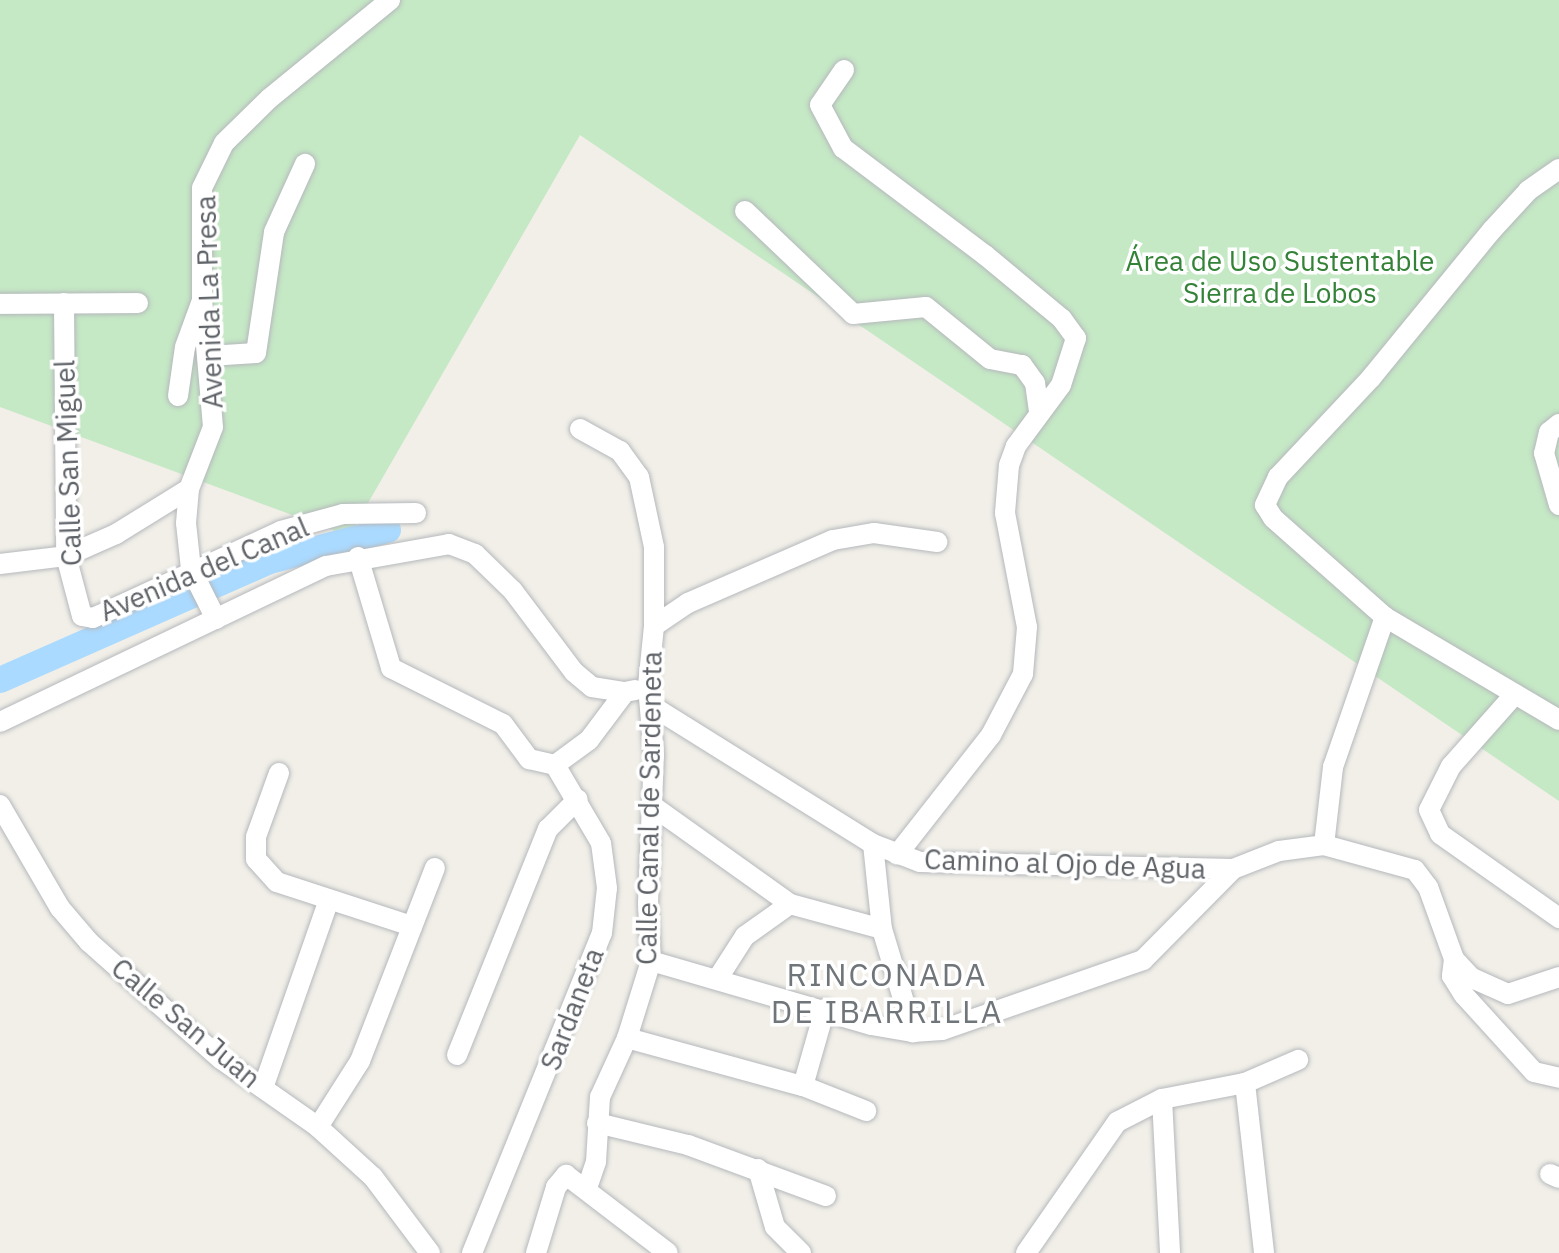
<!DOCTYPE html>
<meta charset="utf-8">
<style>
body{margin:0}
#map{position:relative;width:1559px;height:1253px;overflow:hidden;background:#f1efe8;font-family:"IBM Plex Sans",sans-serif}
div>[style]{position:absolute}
.green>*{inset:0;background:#c5e8c5}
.river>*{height:26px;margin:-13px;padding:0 13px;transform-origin:13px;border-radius:13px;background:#aadaff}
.roads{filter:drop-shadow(0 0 2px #b5b8bc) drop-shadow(0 0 2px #b5b8bc)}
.minor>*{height:20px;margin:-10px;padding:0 10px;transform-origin:10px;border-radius:10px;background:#fff}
span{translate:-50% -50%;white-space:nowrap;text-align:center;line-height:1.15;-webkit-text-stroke:7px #fff;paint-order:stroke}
.park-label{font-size:28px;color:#348238}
.street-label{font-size:28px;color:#5f6368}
.quarter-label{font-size:32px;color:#70757a;letter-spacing:2px}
</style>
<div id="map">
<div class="green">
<i style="clip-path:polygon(0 0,1559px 0,1559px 801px,580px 135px,349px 536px,0 407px)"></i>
</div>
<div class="river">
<i style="left:0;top:680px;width:295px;rotate:-23.8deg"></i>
<i style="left:270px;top:561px;width:122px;rotate:-14.7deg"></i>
</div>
<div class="roads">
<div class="minor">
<i style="left:844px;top:70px;width:42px;rotate:124.4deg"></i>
<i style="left:820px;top:105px;width:49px;rotate:61.9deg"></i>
<i style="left:843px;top:148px;width:178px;rotate:37deg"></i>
<i style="left:985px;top:255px;width:100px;rotate:39.7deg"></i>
<i style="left:1062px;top:319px;width:24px;rotate:54deg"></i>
<i style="left:1076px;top:338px;width:49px;rotate:107.7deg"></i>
<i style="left:1061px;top:385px;width:76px;rotate:126.4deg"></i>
<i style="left:1016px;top:446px;width:20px;rotate:110deg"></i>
<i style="left:1009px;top:465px;width:48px;rotate:94.8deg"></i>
<i style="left:1005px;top:513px;width:116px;rotate:79.1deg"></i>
<i style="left:1027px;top:627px;width:47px;rotate:94.9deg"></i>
<i style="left:1023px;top:674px;width:69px;rotate:117.7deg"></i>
<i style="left:991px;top:735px;width:152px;rotate:128.1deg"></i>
<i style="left:1559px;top:169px;width:38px;rotate:145deg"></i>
<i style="left:1528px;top:191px;width:53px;rotate:132.7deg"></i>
<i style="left:1492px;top:230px;width:191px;rotate:129.3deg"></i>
<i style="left:1371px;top:378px;width:136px;rotate:133.2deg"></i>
<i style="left:1278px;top:477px;width:31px;rotate:115deg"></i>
<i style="left:1265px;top:505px;width:15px;rotate:58deg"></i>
<i style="left:1273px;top:518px;width:149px;rotate:41.5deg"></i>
<i style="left:1385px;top:617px;width:202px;rotate:30.6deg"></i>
<i style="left:745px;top:211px;width:149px;rotate:43.6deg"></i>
<i style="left:853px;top:314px;width:73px;rotate:-5.5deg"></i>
<i style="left:926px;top:307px;width:82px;rotate:39.1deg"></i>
<i style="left:990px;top:359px;width:33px;rotate:11deg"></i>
<i style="left:1022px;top:365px;width:22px;rotate:54deg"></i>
<i style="left:1035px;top:383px;width:29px;rotate:82deg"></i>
<i style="left:64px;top:303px;width:253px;rotate:89.5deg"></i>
<i style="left:66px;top:556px;width:62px;rotate:75.1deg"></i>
<i style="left:82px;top:616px;width:11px;rotate:10deg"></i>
<i style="left:93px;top:618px;width:207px;rotate:-24.8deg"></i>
<i style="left:281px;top:531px;width:64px;rotate:-15.3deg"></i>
<i style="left:343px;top:514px;width:73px;rotate:-0.8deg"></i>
<i style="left:0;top:304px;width:138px;rotate:-0.4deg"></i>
<i style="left:209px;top:356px;width:47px;rotate:-3.7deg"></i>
<i style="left:256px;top:353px;width:122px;rotate:-81.5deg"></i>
<i style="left:274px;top:232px;width:75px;rotate:-65.5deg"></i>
<i style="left:178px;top:396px;width:49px;rotate:-81.9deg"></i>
<i style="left:185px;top:347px;width:47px;rotate:-70deg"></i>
<i style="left:1559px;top:424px;width:13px;rotate:141deg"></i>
<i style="left:1549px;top:432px;width:22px;rotate:103deg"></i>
<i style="left:1544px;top:453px;width:54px;rotate:73.9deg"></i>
<i style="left:580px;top:429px;width:46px;rotate:28.8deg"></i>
<i style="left:620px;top:451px;width:32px;rotate:54deg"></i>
<i style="left:639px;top:477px;width:72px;rotate:77.9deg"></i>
<i style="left:654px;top:547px;width:79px;rotate:90deg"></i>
<i style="left:358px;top:557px;width:116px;rotate:73.4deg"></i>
<i style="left:391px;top:668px;width:125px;rotate:26.6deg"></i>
<i style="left:503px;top:724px;width:44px;rotate:53.4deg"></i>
<i style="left:529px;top:759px;width:27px;rotate:13deg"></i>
<i style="left:555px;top:765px;width:42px;rotate:-36.3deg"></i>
<i style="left:589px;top:740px;width:60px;rotate:-53.1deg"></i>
<i style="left:625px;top:692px;width:10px;rotate:-11deg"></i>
<i style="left:0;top:564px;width:66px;rotate:-6.9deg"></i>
<i style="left:66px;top:556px;width:55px;rotate:-23.7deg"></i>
<i style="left:116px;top:534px;width:86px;rotate:-31.7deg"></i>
<i style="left:216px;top:619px;width:56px;rotate:-116.6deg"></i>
<i style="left:191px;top:569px;width:46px;rotate:-96.2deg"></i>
<i style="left:186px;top:523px;width:34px;rotate:-85deg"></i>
<i style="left:189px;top:489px;width:66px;rotate:-68.8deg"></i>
<i style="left:213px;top:427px;width:128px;rotate:-94.9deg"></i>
<i style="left:202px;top:299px;width:111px;rotate:-90deg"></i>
<i style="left:202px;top:188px;width:50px;rotate:-63.9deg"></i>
<i style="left:224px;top:143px;width:64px;rotate:-44.4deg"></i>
<i style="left:270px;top:98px;width:155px;rotate:-39.2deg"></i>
<i style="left:1515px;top:694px;width:96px;rotate:131.6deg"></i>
<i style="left:1451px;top:766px;width:49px;rotate:116.6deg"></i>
<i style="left:1429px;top:810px;width:26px;rotate:65deg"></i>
<i style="left:1440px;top:834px;width:146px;rotate:35.2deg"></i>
<i style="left:652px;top:706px;width:261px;rotate:32deg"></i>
<i style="left:873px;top:844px;width:50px;rotate:21deg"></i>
<i style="left:920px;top:862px;width:313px;rotate:1.3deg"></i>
<i style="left:1233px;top:869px;width:49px;rotate:-21.4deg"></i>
<i style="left:1279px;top:851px;width:45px;rotate:-7.6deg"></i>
<i style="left:1324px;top:845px;width:94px;rotate:15.4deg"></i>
<i style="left:1415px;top:870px;width:21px;rotate:53deg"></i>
<i style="left:1428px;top:887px;width:77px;rotate:70.1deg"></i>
<i style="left:1454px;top:959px;width:26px;rotate:47deg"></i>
<i style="left:1472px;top:978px;width:39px;rotate:24deg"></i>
<i style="left:1508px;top:994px;width:54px;rotate:-18.4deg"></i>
<i style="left:0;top:722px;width:361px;rotate:-25.6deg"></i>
<i style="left:326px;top:566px;width:125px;rotate:-10.1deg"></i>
<i style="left:449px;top:544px;width:28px;rotate:21deg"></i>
<i style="left:475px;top:554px;width:53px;rotate:44.2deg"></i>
<i style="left:513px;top:591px;width:101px;rotate:53deg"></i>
<i style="left:574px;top:672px;width:23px;rotate:40deg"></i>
<i style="left:592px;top:687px;width:33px;rotate:9deg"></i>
<i style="left:279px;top:773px;width:68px;rotate:109.8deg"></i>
<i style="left:256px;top:837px;width:22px;rotate:90deg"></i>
<i style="left:256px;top:859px;width:31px;rotate:48deg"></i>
<i style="left:277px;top:882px;width:142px;rotate:18.1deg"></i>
<i style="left:0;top:805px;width:119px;rotate:59.8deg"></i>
<i style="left:60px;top:908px;width:45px;rotate:49.5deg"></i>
<i style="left:89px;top:942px;width:176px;rotate:41.6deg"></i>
<i style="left:221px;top:1059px;width:118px;rotate:35deg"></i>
<i style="left:318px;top:1127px;width:74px;rotate:42.3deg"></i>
<i style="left:373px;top:1177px;width:95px;rotate:53.1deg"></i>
<i style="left:654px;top:807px;width:167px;rotate:35.5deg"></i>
<i style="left:790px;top:904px;width:95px;rotate:15.2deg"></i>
<i style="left:873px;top:844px;width:85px;rotate:84deg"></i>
<i style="left:882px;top:929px;width:108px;rotate:73.2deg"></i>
<i style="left:1324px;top:845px;width:79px;rotate:-83.4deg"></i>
<i style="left:1333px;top:767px;width:159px;rotate:-70.9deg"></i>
<i style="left:1454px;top:959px;width:17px;rotate:97deg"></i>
<i style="left:1452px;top:976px;width:22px;rotate:58deg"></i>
<i style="left:1464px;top:995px;width:104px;rotate:47.7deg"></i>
<i style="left:1534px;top:1072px;width:26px;rotate:13deg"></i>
<i style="left:651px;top:961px;width:229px;rotate:16.2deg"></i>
<i style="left:871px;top:1025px;width:43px;rotate:9.5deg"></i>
<i style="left:913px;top:1032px;width:29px;rotate:-4deg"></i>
<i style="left:942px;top:1030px;width:213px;rotate:-19.2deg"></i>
<i style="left:1143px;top:960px;width:128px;rotate:-45.3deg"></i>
<i style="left:718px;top:978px;width:50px;rotate:-57.3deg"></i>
<i style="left:745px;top:936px;width:55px;rotate:-35.4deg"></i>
<i style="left:627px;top:1038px;width:182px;rotate:15.3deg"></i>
<i style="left:803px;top:1086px;width:68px;rotate:21.6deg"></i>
<i style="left:457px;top:1055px;width:244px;rotate:-68.1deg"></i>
<i style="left:548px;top:829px;width:42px;rotate:-45deg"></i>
<i style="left:1245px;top:1083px;width:171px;rotate:83.6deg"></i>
<i style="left:803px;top:1086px;width:80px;rotate:-74.1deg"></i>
<i style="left:263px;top:1088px;width:197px;rotate:-70.7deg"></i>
<i style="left:1162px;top:1099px;width:154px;rotate:87deg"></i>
<i style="left:597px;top:1123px;width:94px;rotate:13.6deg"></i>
<i style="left:688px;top:1145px;width:147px;rotate:20.3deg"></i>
<i style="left:318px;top:1127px;width:78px;rotate:-57.5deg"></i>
<i style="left:360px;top:1061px;width:207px;rotate:-68.8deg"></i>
<i style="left:758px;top:1169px;width:60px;rotate:73.7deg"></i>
<i style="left:775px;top:1227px;width:37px;rotate:45deg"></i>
<i style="left:1550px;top:1174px;width:10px;rotate:24deg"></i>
<i style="left:587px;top:1188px;width:28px;rotate:-71deg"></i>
<i style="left:596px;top:1162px;width:65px;rotate:-86.5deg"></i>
<i style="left:600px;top:1097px;width:65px;rotate:-65.4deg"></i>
<i style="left:627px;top:1038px;width:81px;rotate:-72.7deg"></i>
<i style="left:651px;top:961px;width:58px;rotate:-93deg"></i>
<i style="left:648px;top:903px;width:148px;rotate:-87.7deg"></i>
<i style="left:654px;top:755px;width:69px;rotate:-95deg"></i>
<i style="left:648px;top:686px;width:60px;rotate:-84.3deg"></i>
<i style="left:654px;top:626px;width:41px;rotate:-34.1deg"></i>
<i style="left:688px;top:603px;width:158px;rotate:-23.5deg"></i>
<i style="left:833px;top:540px;width:42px;rotate:-9.7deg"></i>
<i style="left:874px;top:533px;width:64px;rotate:8.1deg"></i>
<i style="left:472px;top:1253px;width:345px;rotate:-67.9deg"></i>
<i style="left:602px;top:933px;width:45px;rotate:-83.7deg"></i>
<i style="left:607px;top:888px;width:45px;rotate:-97.6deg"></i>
<i style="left:601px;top:843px;width:91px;rotate:-120.5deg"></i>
<i style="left:536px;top:1253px;width:69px;rotate:-73.1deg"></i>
<i style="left:556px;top:1187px;width:16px;rotate:-50deg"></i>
<i style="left:566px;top:1175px;width:128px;rotate:37.4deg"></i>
<i style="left:1026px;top:1253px;width:160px;rotate:-55.2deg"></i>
<i style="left:1117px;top:1122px;width:51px;rotate:-27.1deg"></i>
<i style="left:1162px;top:1099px;width:85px;rotate:-10.9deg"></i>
<i style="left:1245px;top:1083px;width:58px;rotate:-23.5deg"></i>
</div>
</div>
<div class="park-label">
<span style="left:1280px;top:277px">Área de Uso Sustentable<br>Sierra de Lobos</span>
</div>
<div class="street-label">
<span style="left:209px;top:302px;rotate:-92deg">Avenida La Presa</span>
<span style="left:68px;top:463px;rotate:-92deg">Calle San Miguel</span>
<span style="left:204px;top:569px;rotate:-23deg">Avenida del Canal</span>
<span style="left:649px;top:808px;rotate:-89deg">Calle Canal de Sardeneta</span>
<span style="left:1065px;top:864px;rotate:2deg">Camino al Ojo de Agua</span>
<span style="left:572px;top:1009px;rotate:-69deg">Sardaneta</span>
<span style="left:186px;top:1023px;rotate:40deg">Calle San Juan</span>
</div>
<div class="quarter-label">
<span style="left:887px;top:993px">RINCONADA<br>DE IBARRILLA</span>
</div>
</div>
